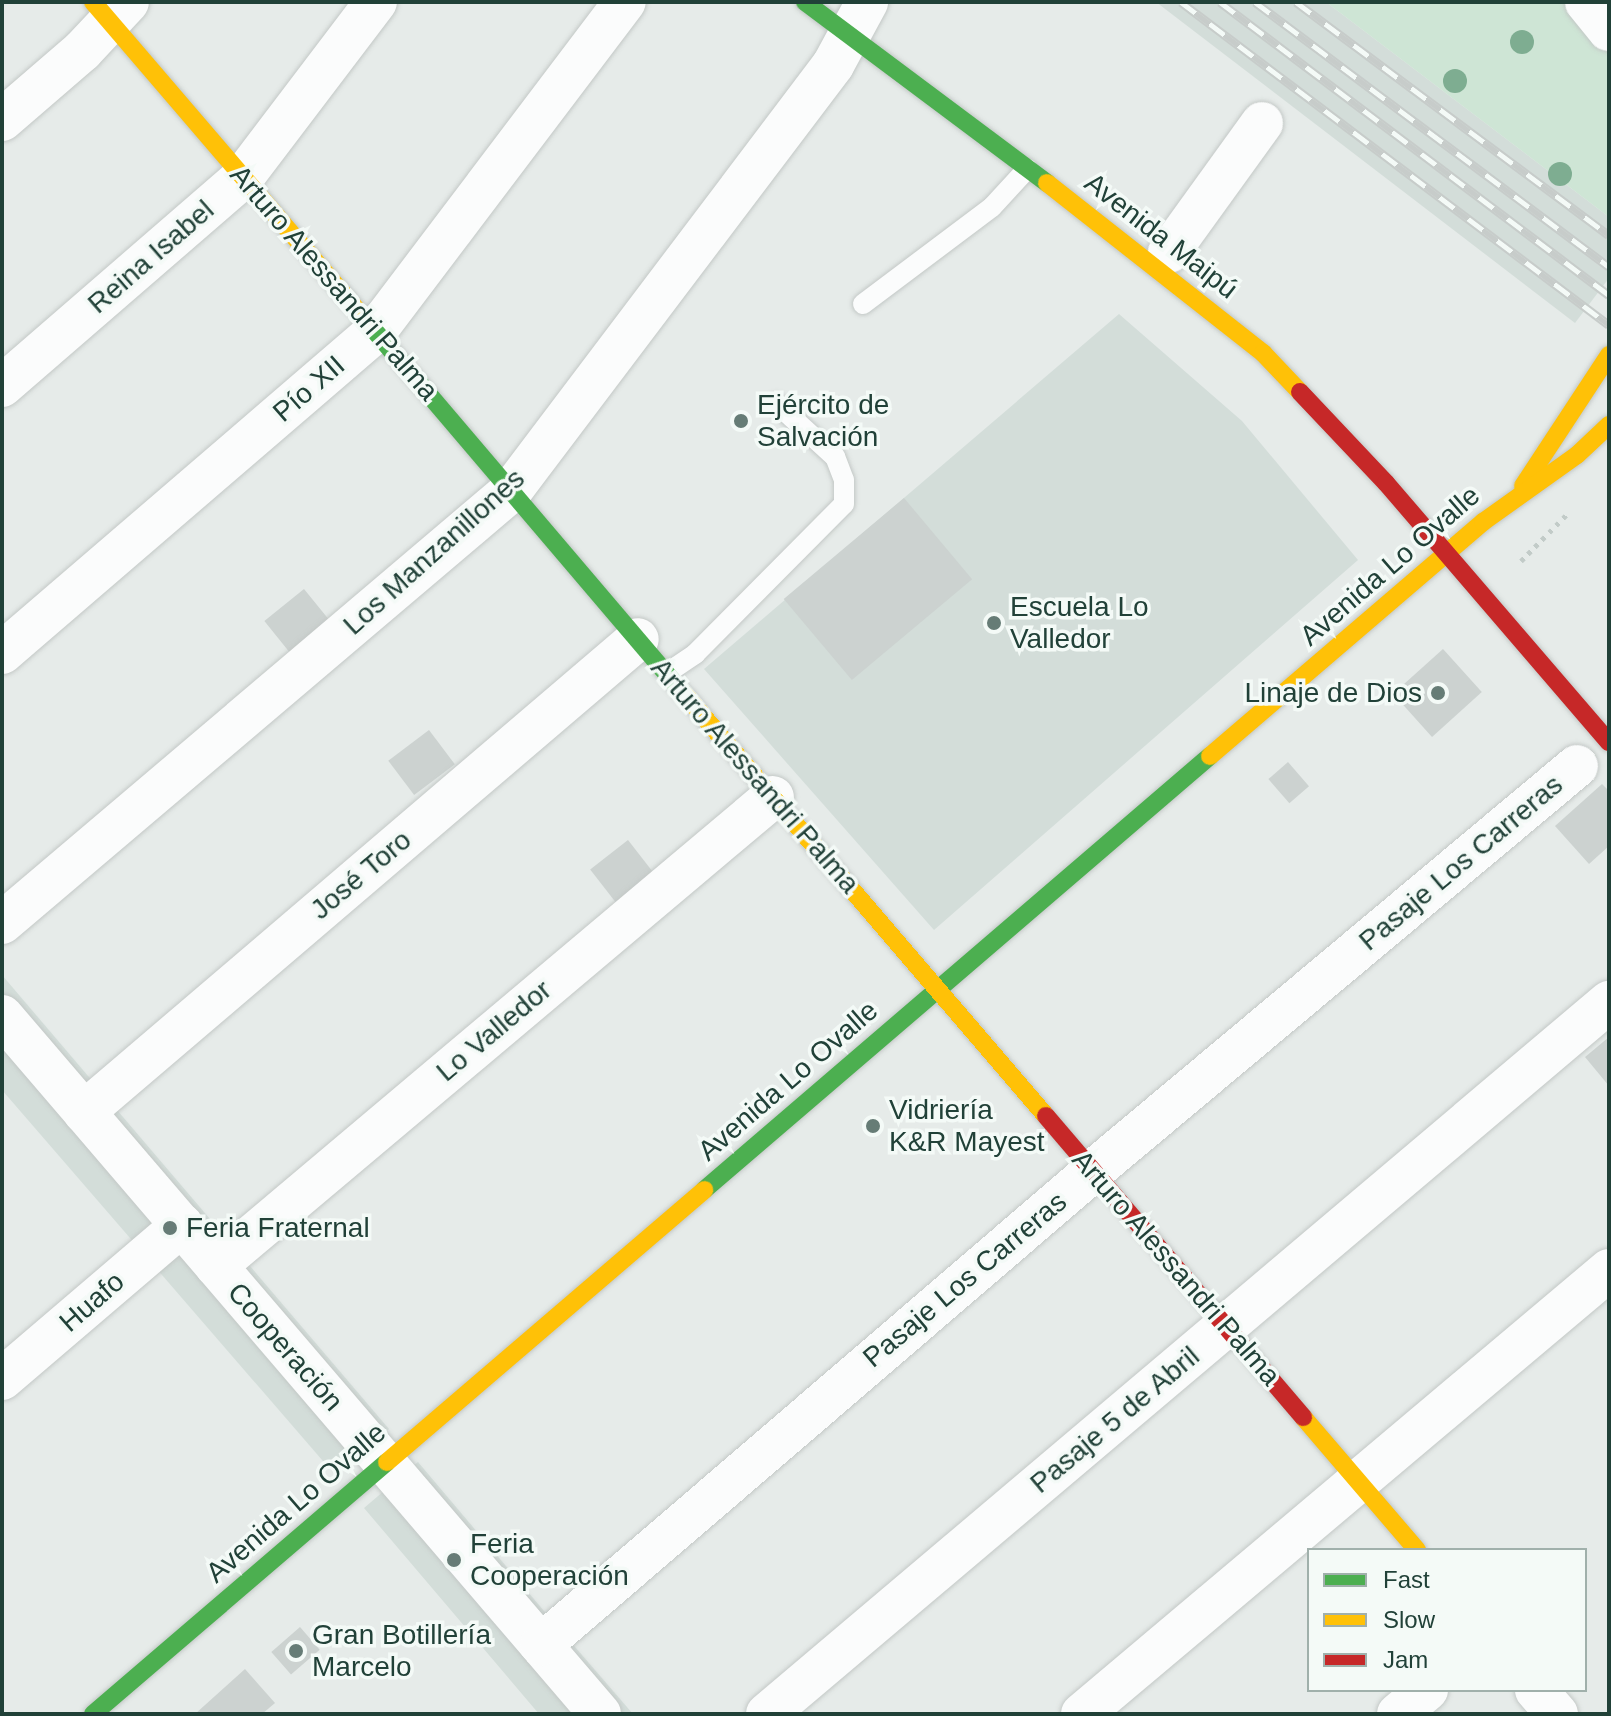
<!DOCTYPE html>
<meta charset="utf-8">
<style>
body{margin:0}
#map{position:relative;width:1611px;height:1716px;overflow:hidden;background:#e6ebe9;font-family:Helvetica,sans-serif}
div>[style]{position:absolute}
.built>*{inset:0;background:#d3ddd9}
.green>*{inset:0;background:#cee5d5}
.building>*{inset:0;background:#ccd2d0;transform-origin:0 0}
.path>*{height:5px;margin-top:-2.5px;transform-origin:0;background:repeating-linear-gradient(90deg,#c2cbc8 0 4px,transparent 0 10px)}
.roads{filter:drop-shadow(0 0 2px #c3c8c6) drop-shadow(0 0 2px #c3c8c6)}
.lane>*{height:20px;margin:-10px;padding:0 10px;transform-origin:10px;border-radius:10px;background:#fbfcfc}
.street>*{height:42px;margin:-21px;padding:0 21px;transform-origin:21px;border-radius:21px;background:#fbfcfc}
.fast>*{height:18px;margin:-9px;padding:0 9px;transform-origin:9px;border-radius:9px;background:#4caf50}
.slow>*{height:18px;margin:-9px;padding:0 9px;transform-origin:9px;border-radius:9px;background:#ffc107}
.jam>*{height:18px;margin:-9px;padding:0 9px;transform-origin:9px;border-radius:9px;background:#c62828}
.rail>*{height:9px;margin-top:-4.5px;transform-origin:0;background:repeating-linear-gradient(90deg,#f4faf7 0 18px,#c7ccca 0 36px);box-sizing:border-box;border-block:2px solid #c7ccca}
.trees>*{width:24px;height:24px;margin:-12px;border-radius:50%;background:#7ead91}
.dots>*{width:22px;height:22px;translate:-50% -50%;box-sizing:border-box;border:4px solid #f4faf7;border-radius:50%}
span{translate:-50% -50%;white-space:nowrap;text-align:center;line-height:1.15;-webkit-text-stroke:7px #f4faf7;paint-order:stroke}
.street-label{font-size:28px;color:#214138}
.poi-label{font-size:28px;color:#214138}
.left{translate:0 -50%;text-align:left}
.right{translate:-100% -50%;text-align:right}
.frame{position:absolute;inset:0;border:4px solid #214138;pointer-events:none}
.legend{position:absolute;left:1307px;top:1548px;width:280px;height:144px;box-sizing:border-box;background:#f4faf7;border:2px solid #a0b0ab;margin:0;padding:10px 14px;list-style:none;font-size:24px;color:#214138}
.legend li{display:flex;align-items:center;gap:16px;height:40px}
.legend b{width:40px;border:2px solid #a0b0ab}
</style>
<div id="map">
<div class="built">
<i style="clip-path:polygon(1156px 2px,1326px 2px,1609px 217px,1609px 278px,1575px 323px)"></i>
<i style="clip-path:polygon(1119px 314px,1242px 421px,1358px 560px,934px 930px,704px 669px)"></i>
<i style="clip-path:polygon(2px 975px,389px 1429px,335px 1475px,2px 1090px)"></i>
<i style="clip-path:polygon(418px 1462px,544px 1611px,633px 1714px,539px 1714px,364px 1508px)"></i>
</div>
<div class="green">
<i style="clip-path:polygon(1326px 2px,1564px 2px,1609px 54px,1609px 217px)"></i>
</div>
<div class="building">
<i style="left:904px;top:498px;width:106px;height:157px;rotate:50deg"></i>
<i style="left:304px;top:589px;width:40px;height:51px;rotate:51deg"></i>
<i style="left:1443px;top:649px;width:58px;height:67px;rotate:48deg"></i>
<i style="left:429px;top:730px;width:43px;height:51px;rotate:53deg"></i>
<i style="left:1288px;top:762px;width:32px;height:26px;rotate:49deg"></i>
<i style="clip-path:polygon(1602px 784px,1609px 791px,1609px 846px,1589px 864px,1555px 826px)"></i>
<i style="left:628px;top:840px;width:43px;height:48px;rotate:52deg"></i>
<i style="clip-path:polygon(1609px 1037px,1609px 1086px,1585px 1057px)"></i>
<i style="left:300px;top:1627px;width:30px;height:38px;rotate:49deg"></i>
<i style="clip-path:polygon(245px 1669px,275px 1703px,262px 1714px,195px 1714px)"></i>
</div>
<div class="path">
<i style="left:1521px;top:561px;width:67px;rotate:-45.6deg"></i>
</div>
<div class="roads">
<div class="lane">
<i style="left:863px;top:304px;width:161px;rotate:-36.9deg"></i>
<i style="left:992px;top:207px;width:52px;rotate:-47.4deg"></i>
<i style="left:667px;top:673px;width:34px;rotate:-34deg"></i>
<i style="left:695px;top:654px;width:211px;rotate:-45.2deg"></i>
<i style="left:844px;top:504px;width:24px;rotate:-90deg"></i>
<i style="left:844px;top:480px;width:25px;rotate:-111deg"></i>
<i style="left:835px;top:457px;width:79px;rotate:-137.6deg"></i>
</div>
<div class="street">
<i style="left:1586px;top:2px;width:36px;rotate:51deg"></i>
<i style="left:2px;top:120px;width:106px;rotate:-40.8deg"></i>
<i style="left:82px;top:51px;width:67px;rotate:-46.8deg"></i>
<i style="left:1169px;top:252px;width:159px;rotate:-54.2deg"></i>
<i style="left:2px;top:386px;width:319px;rotate:-40.9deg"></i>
<i style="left:243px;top:177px;width:220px;rotate:-52.8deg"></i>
<i style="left:2px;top:653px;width:492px;rotate:-40.7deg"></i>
<i style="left:375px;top:332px;width:414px;rotate:-52.9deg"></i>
<i style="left:2px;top:923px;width:668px;rotate:-40.32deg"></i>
<i style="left:511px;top:491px;width:534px;rotate:-52.92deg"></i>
<i style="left:833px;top:65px;width:72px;rotate:-61.6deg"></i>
<i style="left:2px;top:1016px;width:919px;rotate:49.41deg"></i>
<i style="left:84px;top:1112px;width:728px;rotate:-40.49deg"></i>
<i style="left:216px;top:1266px;width:728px;rotate:-40.1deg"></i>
<i style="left:2px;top:1379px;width:237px;rotate:-40.5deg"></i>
<i style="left:541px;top:1645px;width:728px;rotate:-40.65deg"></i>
<i style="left:1093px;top:1171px;width:631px;rotate:-39.92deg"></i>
<i style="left:1536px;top:1690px;width:32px;rotate:49deg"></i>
<i style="left:767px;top:1714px;width:1103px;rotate:-40.22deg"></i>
<i style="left:1082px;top:1714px;width:689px;rotate:-40.11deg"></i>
<i style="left:1398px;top:1714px;width:38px;rotate:-40deg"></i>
</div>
<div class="fast">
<i style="left:805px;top:2px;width:302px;rotate:36.8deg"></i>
<i style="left:368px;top:323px;width:489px;rotate:49.6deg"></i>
<i style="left:704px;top:1190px;width:667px;rotate:-40.62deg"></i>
<i style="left:93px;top:1714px;width:387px;rotate:-40.6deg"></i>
</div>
<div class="slow">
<i style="left:93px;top:2px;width:423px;rotate:49.4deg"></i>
<i style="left:1047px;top:183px;width:275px;rotate:38.2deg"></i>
<i style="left:1263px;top:353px;width:54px;rotate:46.5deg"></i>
<i style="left:1523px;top:486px;width:157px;rotate:-56.7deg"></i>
<i style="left:685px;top:695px;width:555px;rotate:49.39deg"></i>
<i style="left:1210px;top:756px;width:360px;rotate:-40.6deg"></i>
<i style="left:1483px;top:522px;width:115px;rotate:-35.5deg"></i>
<i style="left:1577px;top:455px;width:44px;rotate:-43.2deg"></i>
<i style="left:1303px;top:1417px;width:175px;rotate:49.4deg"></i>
<i style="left:387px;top:1462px;width:418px;rotate:-40.6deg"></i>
</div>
<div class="jam">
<i style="left:1300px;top:392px;width:125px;rotate:46.6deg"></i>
<i style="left:1386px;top:483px;width:342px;rotate:49.3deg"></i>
<i style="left:1046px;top:1116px;width:396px;rotate:49.5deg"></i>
</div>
</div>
<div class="rail">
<i style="left:1181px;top:2px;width:536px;rotate:37.04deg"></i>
<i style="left:1220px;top:2px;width:487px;rotate:37deg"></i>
<i style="left:1255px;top:2px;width:442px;rotate:36.8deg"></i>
<i style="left:1296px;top:2px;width:390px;rotate:36.7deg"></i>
</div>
<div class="trees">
<i style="left:1522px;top:42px"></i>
<i style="left:1455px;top:81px"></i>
<i style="left:1560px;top:174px"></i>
</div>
<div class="dots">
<i style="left:741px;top:421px;background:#667c76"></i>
<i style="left:994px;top:623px;background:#667c76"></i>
<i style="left:1438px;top:693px;background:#667c76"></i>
<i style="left:873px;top:1126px;background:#667c76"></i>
<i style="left:170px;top:1228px;background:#667c76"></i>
<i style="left:454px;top:1560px;background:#667c76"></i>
<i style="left:296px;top:1651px;background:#667c76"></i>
</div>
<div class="street-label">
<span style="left:1161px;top:236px;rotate:38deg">Avenida Maipú</span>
<span style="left:151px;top:257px;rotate:-41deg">Reina Isabel</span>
<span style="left:334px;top:283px;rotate:49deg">Arturo Alessandri Palma</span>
<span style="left:309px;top:389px;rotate:-41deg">Pío XII</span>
<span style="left:434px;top:552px;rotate:-42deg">Los Manzanillones</span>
<span style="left:1390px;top:566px;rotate:-41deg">Avenida Lo Ovalle</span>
<span style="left:755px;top:776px;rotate:49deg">Arturo Alessandri Palma</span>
<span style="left:1461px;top:863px;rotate:-40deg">Pasaje Los Carreras</span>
<span style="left:361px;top:875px;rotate:-40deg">José Toro</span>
<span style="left:494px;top:1031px;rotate:-40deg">Lo Valledor</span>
<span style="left:788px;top:1081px;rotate:-41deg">Avenida Lo Ovalle</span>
<span style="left:1176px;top:1268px;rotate:49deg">Arturo Alessandri Palma</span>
<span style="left:965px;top:1280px;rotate:-40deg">Pasaje Los Carreras</span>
<span style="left:92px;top:1302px;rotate:-41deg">Huafo</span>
<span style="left:285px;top:1347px;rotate:49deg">Cooperación</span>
<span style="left:1115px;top:1420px;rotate:-40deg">Pasaje 5 de Abril</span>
<span style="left:296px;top:1503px;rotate:-41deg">Avenida Lo Ovalle</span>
</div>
<div class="poi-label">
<span class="left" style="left:757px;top:421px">Ejército de<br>Salvación</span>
<span class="left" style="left:1010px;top:623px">Escuela Lo<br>Valledor</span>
<span class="right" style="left:1422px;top:693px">Linaje de Dios</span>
<span class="left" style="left:889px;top:1126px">Vidriería<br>K&amp;R Mayest</span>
<span class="left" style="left:186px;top:1228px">Feria Fraternal</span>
<span class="left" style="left:470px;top:1560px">Feria<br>Cooperación</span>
<span class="left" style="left:312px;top:1651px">Gran Botillería<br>Marcelo</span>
</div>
<div class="frame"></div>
<ul class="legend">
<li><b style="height:10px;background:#4caf50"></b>Fast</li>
<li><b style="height:10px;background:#ffc107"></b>Slow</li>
<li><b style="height:10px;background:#c62828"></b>Jam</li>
</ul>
</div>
